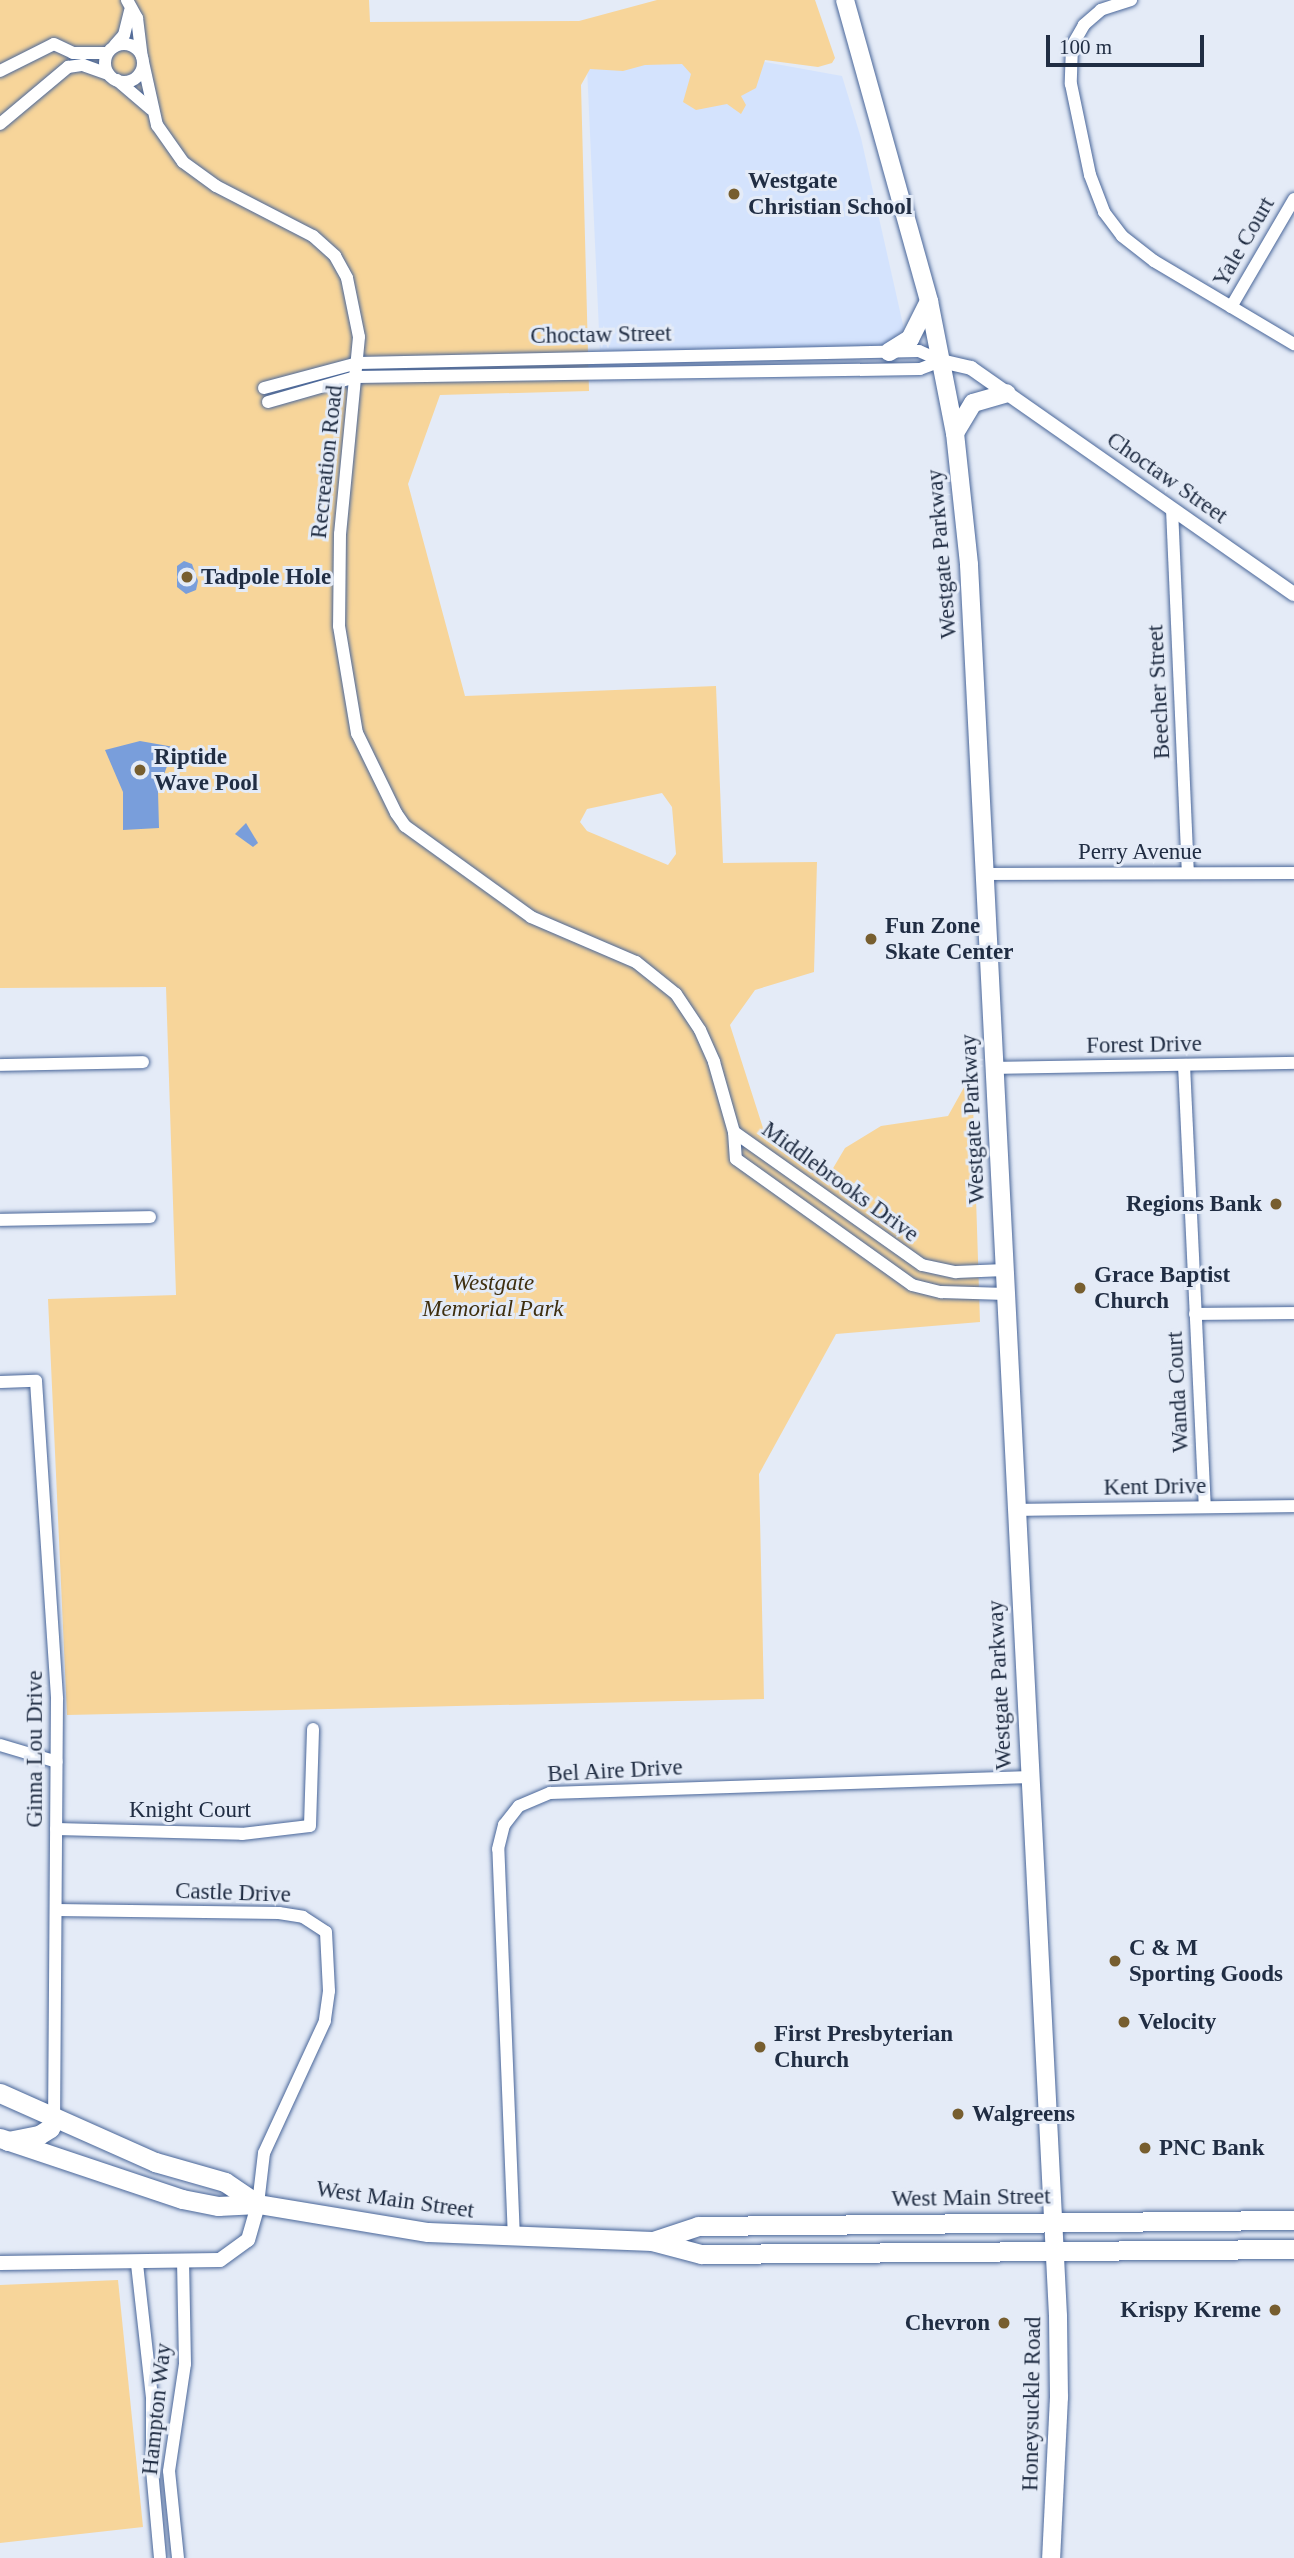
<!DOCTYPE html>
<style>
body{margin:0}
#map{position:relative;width:1294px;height:2558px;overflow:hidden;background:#e4ebf7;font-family:Georgia,serif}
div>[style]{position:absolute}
.built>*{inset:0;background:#d4e3fd}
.green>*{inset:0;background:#f7d59a}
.water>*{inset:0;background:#799edb}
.roads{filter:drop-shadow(0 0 2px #496699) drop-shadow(0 0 2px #496699)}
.minor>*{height:12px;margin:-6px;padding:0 6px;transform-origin:6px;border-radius:6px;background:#fff}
.minor>.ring{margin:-6px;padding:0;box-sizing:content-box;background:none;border:12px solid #fff;border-radius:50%}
.tertiary>*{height:14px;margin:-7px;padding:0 7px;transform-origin:7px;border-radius:7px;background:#fff}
.secondary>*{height:18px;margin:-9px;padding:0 9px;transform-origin:9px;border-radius:9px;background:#fff}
.trunk>*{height:19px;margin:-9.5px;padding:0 9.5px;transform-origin:9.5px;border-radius:9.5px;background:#fff}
.dots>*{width:19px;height:19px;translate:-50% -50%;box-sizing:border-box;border:4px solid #e4ebf7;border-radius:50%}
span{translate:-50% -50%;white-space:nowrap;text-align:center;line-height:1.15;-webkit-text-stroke:6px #e4ebf7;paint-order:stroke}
.poi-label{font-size:23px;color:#202d43;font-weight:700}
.left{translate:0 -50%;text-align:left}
.right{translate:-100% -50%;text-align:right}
.street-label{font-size:23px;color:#202d43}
.park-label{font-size:23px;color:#3f2f0f;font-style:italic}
.scale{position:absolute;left:1046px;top:35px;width:158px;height:32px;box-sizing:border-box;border:4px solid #202d43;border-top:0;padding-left:9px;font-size:21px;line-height:24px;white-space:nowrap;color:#202d43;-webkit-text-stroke:5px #e4ebf7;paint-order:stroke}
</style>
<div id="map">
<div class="built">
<i style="clip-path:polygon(749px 59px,842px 76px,861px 138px,904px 329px,886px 346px,600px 353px,587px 67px)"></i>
</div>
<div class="green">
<i style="clip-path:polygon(evenodd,0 0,369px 0,370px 22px,579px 21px,657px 0,815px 0,835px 58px,832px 63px,818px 67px,765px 60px,756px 88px,741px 96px,746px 105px,741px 114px,727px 104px,696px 110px,683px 102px,691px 74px,682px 64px,645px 65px,623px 71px,590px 69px,581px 85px,589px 391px,440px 395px,408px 484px,465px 696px,716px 686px,723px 863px,817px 862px,814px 972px,755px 990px,730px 1025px,763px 1128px,832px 1170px,845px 1148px,881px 1126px,948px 1116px,972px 1073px,980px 1322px,836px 1334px,759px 1474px,764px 1699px,67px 1715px,48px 1299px,176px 1295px,166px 987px,0 988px,0 0,662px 793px,672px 807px,676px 854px,668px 865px,587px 831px,580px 822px,587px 809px,662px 793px)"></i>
<i style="clip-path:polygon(118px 2280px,143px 2527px,0 2543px,0 2285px)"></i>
</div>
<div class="water">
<i style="clip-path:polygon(184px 561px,192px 564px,198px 581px,196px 590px,186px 594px,177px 587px,177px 566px)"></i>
<i style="clip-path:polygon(140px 741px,174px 747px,158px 791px,159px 828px,123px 830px,123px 792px,105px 750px)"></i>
<i style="clip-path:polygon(246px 823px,258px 843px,253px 847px,235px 834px)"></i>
</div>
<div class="roads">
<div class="minor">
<i style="left:127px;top:0;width:21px;rotate:61deg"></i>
<i style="left:137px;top:18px;width:38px;rotate:83deg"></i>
<i style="left:1131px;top:0;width:32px;rotate:162deg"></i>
<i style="left:1101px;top:10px;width:23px;rotate:139deg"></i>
<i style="left:1084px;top:25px;width:24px;rotate:120deg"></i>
<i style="left:1072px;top:46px;width:38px;rotate:92deg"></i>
<i style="left:1071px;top:84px;width:93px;rotate:78.2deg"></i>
<i style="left:1090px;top:175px;width:40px;rotate:69deg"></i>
<i style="left:1104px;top:212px;width:30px;rotate:53deg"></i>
<i style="left:1122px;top:236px;width:41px;rotate:38deg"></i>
<i style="left:1154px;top:261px;width:163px;rotate:30.7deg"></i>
<i class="ring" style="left:105px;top:44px;width:26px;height:26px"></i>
<i style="left:115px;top:45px;width:13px;rotate:-48deg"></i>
<i style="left:124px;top:35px;width:25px;rotate:-76deg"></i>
<i style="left:143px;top:62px;width:65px;rotate:77.5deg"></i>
<i style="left:157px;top:125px;width:45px;rotate:54.9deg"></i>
<i style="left:183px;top:162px;width:41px;rotate:36deg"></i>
<i style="left:216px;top:186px;width:109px;rotate:27.3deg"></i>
<i style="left:313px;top:236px;width:30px;rotate:42deg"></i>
<i style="left:335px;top:256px;width:25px;rotate:61deg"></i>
<i style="left:347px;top:278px;width:60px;rotate:78.5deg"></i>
<i style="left:359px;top:337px;width:198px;rotate:95.5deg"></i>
<i style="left:340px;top:534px;width:92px;rotate:90.6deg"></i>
<i style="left:339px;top:626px;width:109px;rotate:80.5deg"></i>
<i style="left:357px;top:733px;width:89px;rotate:64deg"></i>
<i style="left:396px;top:813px;width:16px;rotate:55deg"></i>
<i style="left:405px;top:826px;width:155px;rotate:35.8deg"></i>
<i style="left:531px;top:917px;width:114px;rotate:23.2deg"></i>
<i style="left:636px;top:962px;width:51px;rotate:38.7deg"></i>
<i style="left:676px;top:994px;width:43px;rotate:56.3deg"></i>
<i style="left:700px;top:1030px;width:35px;rotate:66deg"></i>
<i style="left:714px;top:1062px;width:73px;rotate:74.1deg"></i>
<i style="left:734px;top:1132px;width:27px;rotate:86deg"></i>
<i style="left:736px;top:1159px;width:216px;rotate:35.6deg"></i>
<i style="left:912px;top:1285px;width:30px;rotate:14deg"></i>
<i style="left:941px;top:1292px;width:65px;rotate:1.8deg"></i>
<i style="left:0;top:71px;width:60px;rotate:-26.6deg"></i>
<i style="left:54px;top:44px;width:21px;rotate:25deg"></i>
<i style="left:73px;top:53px;width:34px"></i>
<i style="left:117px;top:80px;width:45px;rotate:40.5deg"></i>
<i style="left:0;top:124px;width:89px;rotate:-40deg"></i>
<i style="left:68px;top:67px;width:15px;rotate:-8deg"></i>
<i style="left:83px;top:65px;width:27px;rotate:20deg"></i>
<i style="left:1231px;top:307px;width:125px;rotate:-59.7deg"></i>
<i style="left:264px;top:388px;width:97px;rotate:-14.9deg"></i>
<i style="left:358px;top:363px;width:561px;rotate:-1.23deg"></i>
<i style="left:919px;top:351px;width:24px;rotate:24deg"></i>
<i style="left:268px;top:402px;width:91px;rotate:-15.9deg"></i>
<i style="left:356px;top:377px;width:564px;rotate:-0.81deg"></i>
<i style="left:920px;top:369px;width:22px;rotate:-21deg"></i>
<i style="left:1172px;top:509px;width:364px;rotate:87.5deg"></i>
<i style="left:985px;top:874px;width:309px;rotate:-0.2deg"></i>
<i style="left:0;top:1065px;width:143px;rotate:-1.2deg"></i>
<i style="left:1184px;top:1065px;width:442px;rotate:87.3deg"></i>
<i style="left:995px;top:1068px;width:299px;rotate:-1deg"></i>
<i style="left:734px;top:1132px;width:230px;rotate:35.3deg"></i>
<i style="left:922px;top:1265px;width:35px;rotate:12deg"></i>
<i style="left:956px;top:1272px;width:49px;rotate:-2.3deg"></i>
<i style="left:0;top:1220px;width:150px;rotate:-1.1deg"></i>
<i style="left:1195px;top:1314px;width:99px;rotate:-0.6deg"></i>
<i style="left:0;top:1382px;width:36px;rotate:-2deg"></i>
<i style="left:36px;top:1381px;width:319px;rotate:86.2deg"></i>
<i style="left:57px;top:1699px;width:419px;rotate:90.4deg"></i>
<i style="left:1017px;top:1510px;width:277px;rotate:-0.8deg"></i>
<i style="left:0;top:1745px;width:59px;rotate:16.6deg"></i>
<i style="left:56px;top:1829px;width:186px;rotate:1.5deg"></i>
<i style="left:242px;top:1834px;width:68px;rotate:-6.7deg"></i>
<i style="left:310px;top:1826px;width:97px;rotate:-88.2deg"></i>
<i style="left:56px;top:1910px;width:223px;rotate:0.8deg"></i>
<i style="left:279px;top:1913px;width:24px;rotate:9deg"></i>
<i style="left:303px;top:1917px;width:27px;rotate:33deg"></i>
<i style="left:326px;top:1932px;width:59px;rotate:87.1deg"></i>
<i style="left:329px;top:1991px;width:30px;rotate:98deg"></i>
<i style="left:325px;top:2021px;width:145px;rotate:114.8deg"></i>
<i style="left:264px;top:2153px;width:51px;rotate:96.7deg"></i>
<i style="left:514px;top:2239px;width:390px;rotate:-92.3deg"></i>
<i style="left:498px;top:1849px;width:25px;rotate:-76deg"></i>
<i style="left:504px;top:1825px;width:24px;rotate:-52deg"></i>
<i style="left:519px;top:1806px;width:34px;rotate:-23deg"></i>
<i style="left:550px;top:1793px;width:479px;rotate:-1.9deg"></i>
<i style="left:137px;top:2264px;width:134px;rotate:83.6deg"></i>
<i style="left:152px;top:2397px;width:73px;rotate:90deg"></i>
<i style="left:152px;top:2470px;width:88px;rotate:84.8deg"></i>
<i style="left:178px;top:2558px;width:87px;rotate:-95.9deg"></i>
<i style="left:169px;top:2471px;width:108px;rotate:-81.5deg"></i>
<i style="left:185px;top:2364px;width:101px;rotate:-91.1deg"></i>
</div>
<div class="tertiary">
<i style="left:941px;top:361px;width:31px;rotate:13deg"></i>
<i style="left:971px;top:368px;width:394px;rotate:35deg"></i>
<i style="left:0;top:2263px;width:220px;rotate:-0.8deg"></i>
<i style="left:220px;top:2260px;width:34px;rotate:-36deg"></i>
<i style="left:248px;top:2240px;width:37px;rotate:-74deg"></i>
</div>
<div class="secondary">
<i style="left:845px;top:0;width:313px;rotate:74.4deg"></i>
<i style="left:929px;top:301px;width:135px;rotate:78.9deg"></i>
<i style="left:955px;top:433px;width:133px;rotate:83.9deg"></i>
<i style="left:969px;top:565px;width:1753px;rotate:87.09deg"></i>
<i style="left:1058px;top:2316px;width:81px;rotate:89.3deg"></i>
<i style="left:1059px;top:2397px;width:161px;rotate:92.8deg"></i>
<i style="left:889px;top:352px;width:25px;rotate:-32deg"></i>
<i style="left:910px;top:339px;width:42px;rotate:-63.4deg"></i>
<i style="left:955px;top:433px;width:35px;rotate:-59deg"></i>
<i style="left:973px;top:403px;width:35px;rotate:-16deg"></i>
</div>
<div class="trunk">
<i style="left:0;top:2093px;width:170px;rotate:24deg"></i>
<i style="left:155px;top:2162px;width:73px;rotate:15.9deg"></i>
<i style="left:225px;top:2182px;width:40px;rotate:34deg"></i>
<i style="left:0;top:2138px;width:192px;rotate:18.5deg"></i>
<i style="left:182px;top:2199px;width:37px;rotate:11deg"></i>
<i style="left:218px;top:2206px;width:40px;rotate:-2.9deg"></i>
<i style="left:258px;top:2204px;width:172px;rotate:9.4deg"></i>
<i style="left:428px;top:2232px;width:224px;rotate:2.3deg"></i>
<i style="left:652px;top:2241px;width:51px;rotate:14.9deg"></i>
<i style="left:701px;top:2254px;width:593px;rotate:-0.48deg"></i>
<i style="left:8px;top:2141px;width:32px;rotate:-11deg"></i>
<i style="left:39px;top:2135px;width:13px;rotate:-32deg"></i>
<i style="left:50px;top:2128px;width:11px;rotate:-68deg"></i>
<i style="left:653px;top:2241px;width:47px;rotate:-18.4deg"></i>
<i style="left:698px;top:2226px;width:596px;rotate:-0.58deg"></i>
</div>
</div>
<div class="dots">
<i style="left:734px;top:194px;background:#775e2f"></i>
<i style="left:187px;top:577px;background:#775e2f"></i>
<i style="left:140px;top:770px;background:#775e2f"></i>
<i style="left:871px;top:939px;background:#775e2f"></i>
<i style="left:1276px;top:1204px;background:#775e2f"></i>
<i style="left:1080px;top:1288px;background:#775e2f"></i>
<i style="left:1115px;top:1961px;background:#775e2f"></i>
<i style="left:1124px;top:2022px;background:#775e2f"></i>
<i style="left:760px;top:2047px;background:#775e2f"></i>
<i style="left:958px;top:2114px;background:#775e2f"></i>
<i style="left:1145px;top:2148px;background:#775e2f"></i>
<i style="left:1275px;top:2310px;background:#775e2f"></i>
<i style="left:1004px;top:2323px;background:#775e2f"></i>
</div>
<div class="poi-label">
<span class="left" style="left:748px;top:194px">Westgate<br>Christian School</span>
<span class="left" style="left:201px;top:577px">Tadpole Hole</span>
<span class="left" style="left:154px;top:770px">Riptide<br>Wave Pool</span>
<span class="left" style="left:885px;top:939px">Fun Zone<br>Skate Center</span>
<span class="right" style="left:1262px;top:1204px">Regions Bank</span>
<span class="left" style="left:1094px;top:1288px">Grace Baptist<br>Church</span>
<span class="left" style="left:1129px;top:1961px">C &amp; M<br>Sporting Goods</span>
<span class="left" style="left:1138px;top:2022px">Velocity</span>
<span class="left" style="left:774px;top:2047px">First Presbyterian<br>Church</span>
<span class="left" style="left:972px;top:2114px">Walgreens</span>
<span class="left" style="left:1159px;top:2148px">PNC Bank</span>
<span class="right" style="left:1261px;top:2310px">Krispy Kreme</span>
<span class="right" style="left:990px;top:2323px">Chevron</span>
</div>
<div class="street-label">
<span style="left:1244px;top:242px;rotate:-60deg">Yale Court</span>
<span style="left:601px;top:335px;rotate:-1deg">Choctaw Street</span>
<span style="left:327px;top:462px;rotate:-84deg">Recreation Road</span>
<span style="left:1167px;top:478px;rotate:35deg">Choctaw Street</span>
<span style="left:942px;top:554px;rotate:-95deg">Westgate Parkway</span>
<span style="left:1159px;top:692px;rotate:-93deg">Beecher Street</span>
<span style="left:1140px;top:852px">Perry Avenue</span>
<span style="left:1144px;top:1045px;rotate:-1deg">Forest Drive</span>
<span style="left:973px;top:1119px;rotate:-93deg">Westgate Parkway</span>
<span style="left:840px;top:1182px;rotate:36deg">Middlebrooks Drive</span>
<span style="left:1178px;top:1392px;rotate:-93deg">Wanda Court</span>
<span style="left:1155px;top:1487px;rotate:-1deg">Kent Drive</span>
<span style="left:1000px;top:1685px;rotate:-93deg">Westgate Parkway</span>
<span style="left:35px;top:1749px;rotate:-90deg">Ginna Lou Drive</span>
<span style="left:615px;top:1771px;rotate:-3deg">Bel Aire Drive</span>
<span style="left:190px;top:1810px">Knight Court</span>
<span style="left:233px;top:1893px;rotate:2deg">Castle Drive</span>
<span style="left:971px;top:2198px;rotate:-1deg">West Main Street</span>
<span style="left:395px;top:2200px;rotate:8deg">West Main Street</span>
<span style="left:1032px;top:2404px;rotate:-89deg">Honeysuckle Road</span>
<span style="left:157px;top:2409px;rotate:-84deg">Hampton Way</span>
</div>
<div class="park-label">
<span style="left:493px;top:1296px">Westgate<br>Memorial Park</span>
</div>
<div class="scale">100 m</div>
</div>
